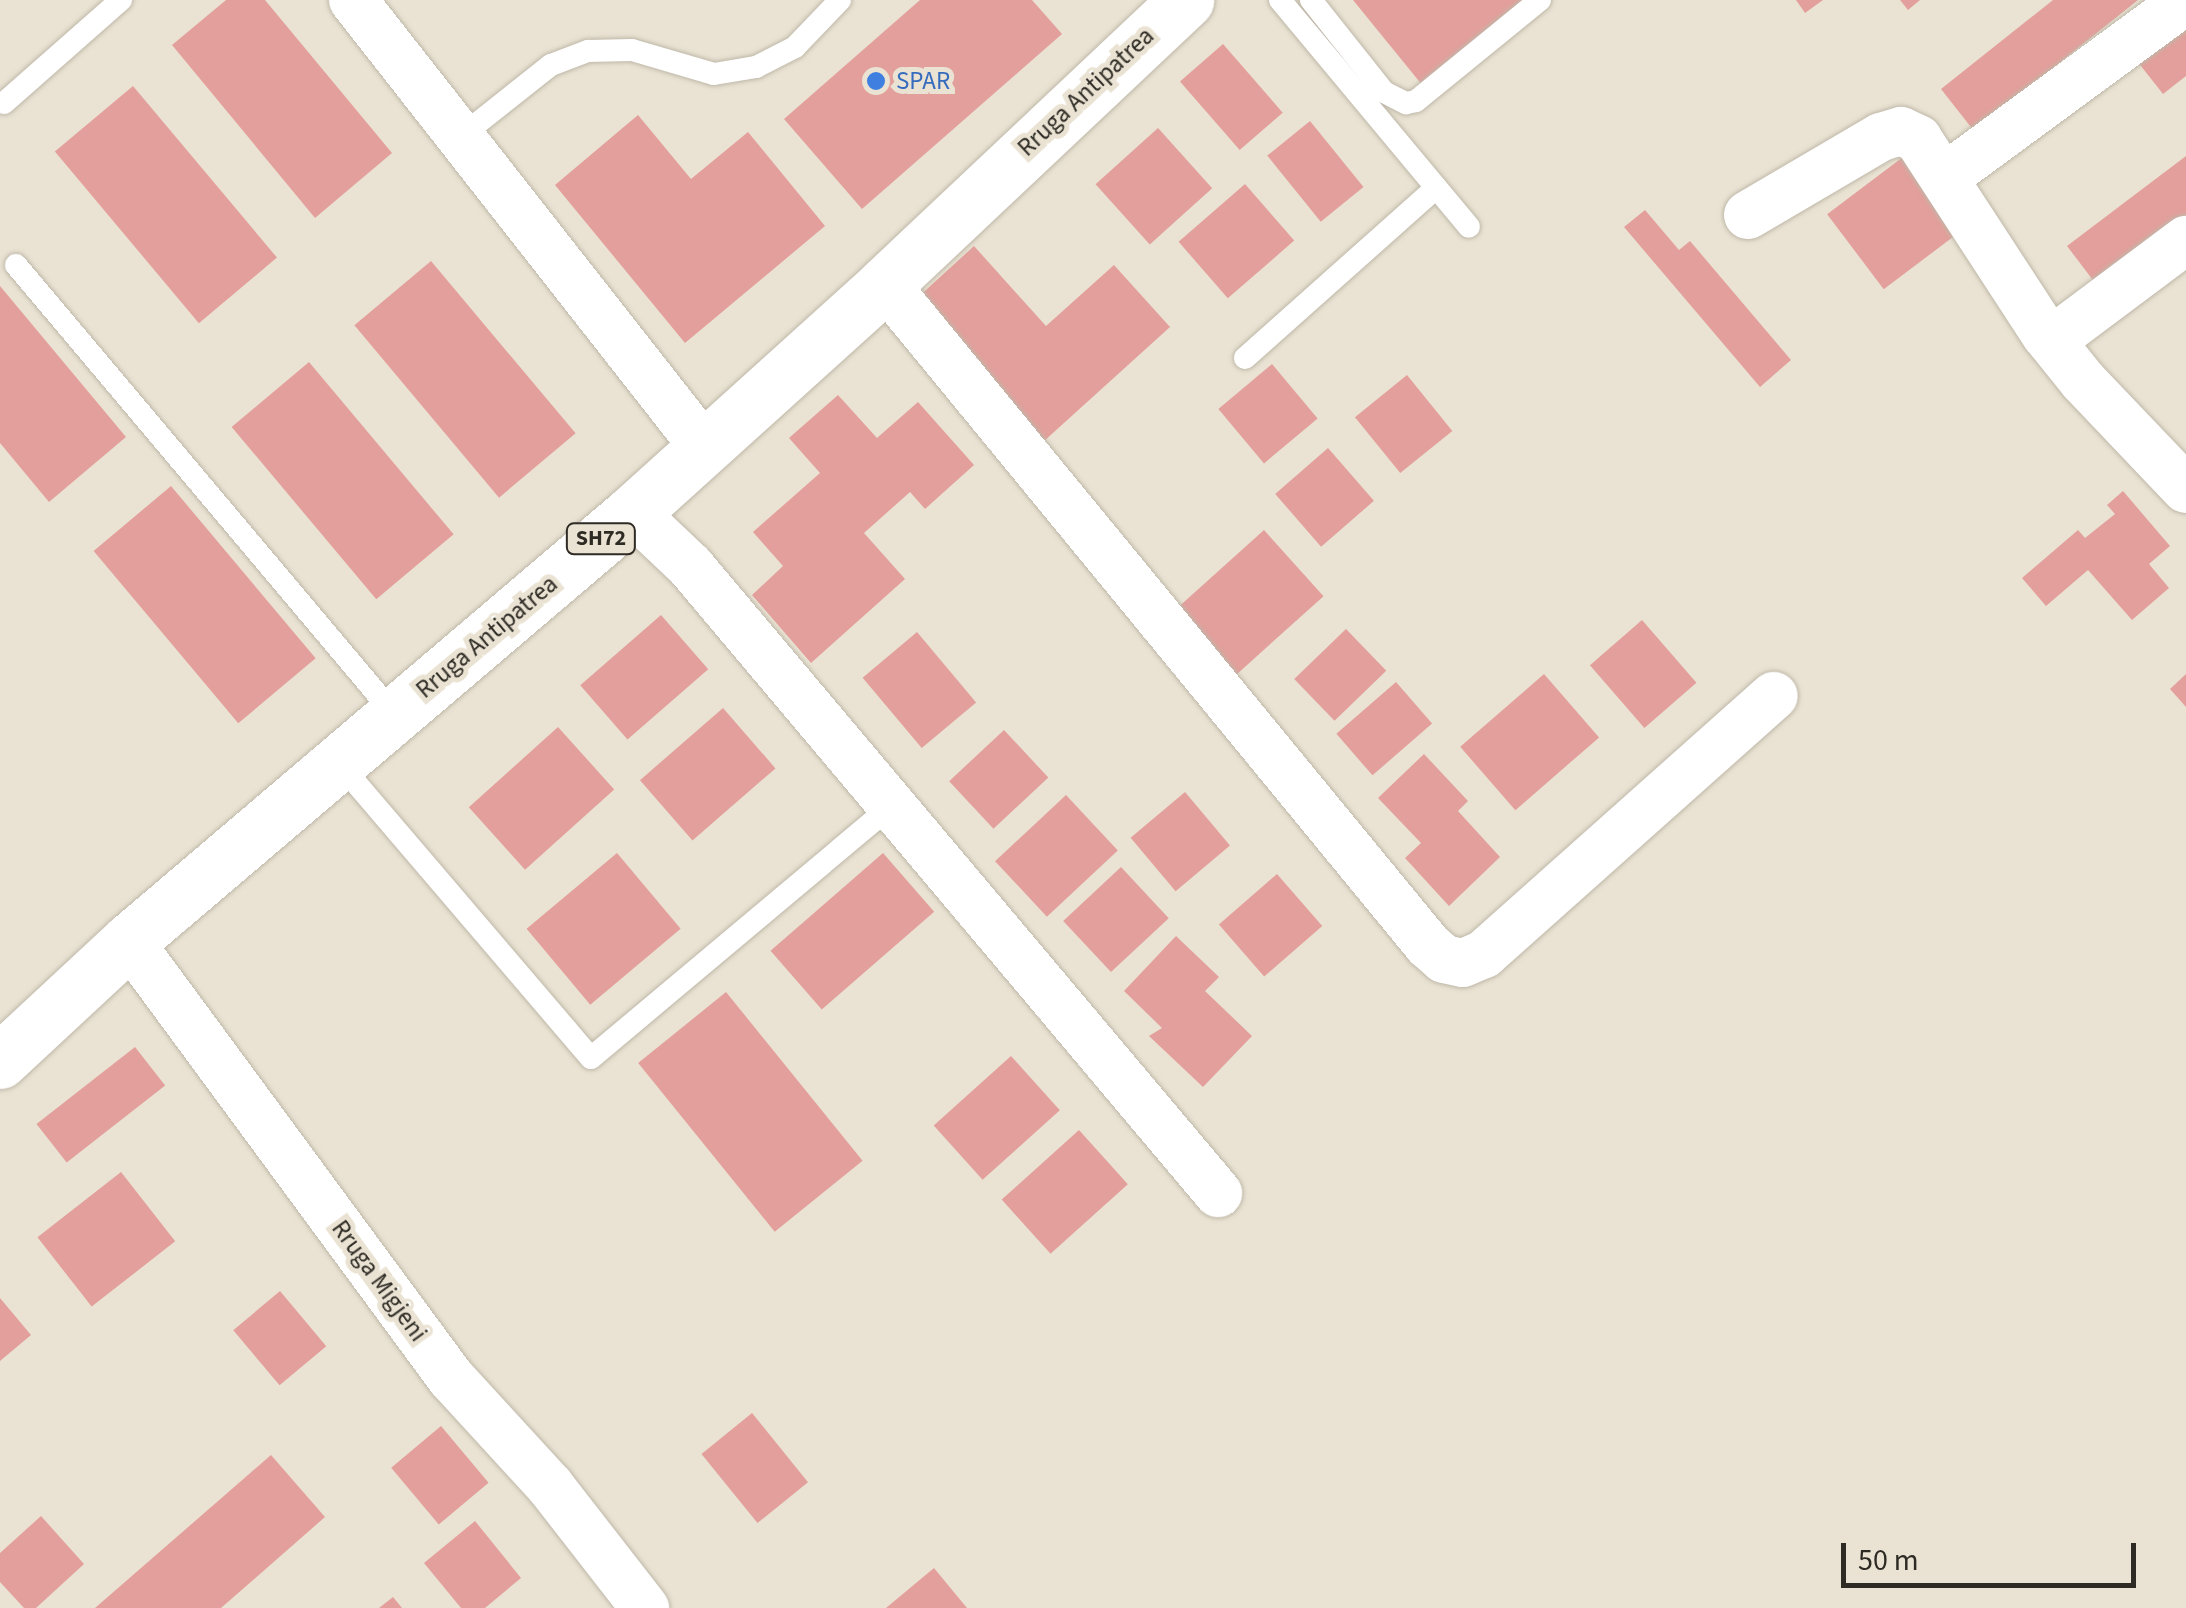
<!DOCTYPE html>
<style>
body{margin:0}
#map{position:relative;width:2186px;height:1608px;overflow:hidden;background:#eae3d3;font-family:"Source Sans 3",sans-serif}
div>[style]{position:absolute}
.building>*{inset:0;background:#e39f9b;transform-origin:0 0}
.roads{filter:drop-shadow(0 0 2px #bfb8a9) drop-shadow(0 0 2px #bfb8a9)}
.lane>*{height:22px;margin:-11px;padding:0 11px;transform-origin:11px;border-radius:11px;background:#fff}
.street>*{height:48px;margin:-24px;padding:0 24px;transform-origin:24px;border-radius:24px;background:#fff}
.primary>*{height:55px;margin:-27.5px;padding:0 27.5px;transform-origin:27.5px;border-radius:27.5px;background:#fff}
.dots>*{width:28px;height:28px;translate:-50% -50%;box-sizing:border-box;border:5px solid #eae3d3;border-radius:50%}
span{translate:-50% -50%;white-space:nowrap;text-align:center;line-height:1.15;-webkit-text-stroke:10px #eae3d3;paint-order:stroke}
.shield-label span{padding:2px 8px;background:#eae3d3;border:2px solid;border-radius:8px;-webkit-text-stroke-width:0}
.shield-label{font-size:22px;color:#2e2b25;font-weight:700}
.shop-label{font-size:25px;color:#366cbe}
.left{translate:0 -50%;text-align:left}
.street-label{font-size:25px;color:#2e2b25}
.scale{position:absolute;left:1841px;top:1543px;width:295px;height:45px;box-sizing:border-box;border:5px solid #2e2b25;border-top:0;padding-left:12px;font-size:30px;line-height:35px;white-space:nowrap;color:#2e2b25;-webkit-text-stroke:8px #eae3d3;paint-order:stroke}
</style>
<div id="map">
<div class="building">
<i style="clip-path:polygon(226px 0,265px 0,392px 153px,315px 218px,172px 45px)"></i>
<i style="clip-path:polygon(920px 0,1032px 0,1062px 34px,862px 209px,784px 119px)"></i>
<i style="clip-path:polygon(1353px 0,1537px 0,1427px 91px)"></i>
<i style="clip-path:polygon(1796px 0,1823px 0,1805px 13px)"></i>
<i style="clip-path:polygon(1900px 0,1920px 0,1908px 10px)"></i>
<i style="clip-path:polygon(2053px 0,2138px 0,1974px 131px,1941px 89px)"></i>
<i style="clip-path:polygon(2186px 23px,2186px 76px,2163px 94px,2137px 61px)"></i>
<i style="left:1223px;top:44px;width:91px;height:57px;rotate:49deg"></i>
<i style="left:133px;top:86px;width:224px;height:102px;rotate:50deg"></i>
<i style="clip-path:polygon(638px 115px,691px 179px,748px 132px,825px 226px,685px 343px,555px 185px)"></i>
<i style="left:1310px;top:121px;width:85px;height:55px;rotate:51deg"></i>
<i style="left:1158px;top:128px;width:81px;height:84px;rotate:48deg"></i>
<i style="clip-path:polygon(2186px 156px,2186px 227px,2102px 292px,2067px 246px)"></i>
<i style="left:1903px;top:157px;width:94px;height:95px;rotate:53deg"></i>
<i style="left:1245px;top:184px;width:75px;height:88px;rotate:49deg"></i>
<i style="clip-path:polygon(1645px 210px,1679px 250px,1690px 241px,1791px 360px,1760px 387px,1624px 227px)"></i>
<i style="clip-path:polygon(974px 246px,1046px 326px,1114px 265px,1170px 327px,1043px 442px,915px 300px)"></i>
<i style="left:431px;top:261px;width:225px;height:100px;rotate:50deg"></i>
<i style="clip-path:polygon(0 286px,126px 437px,49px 502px,0 443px)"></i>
<i style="left:309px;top:362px;width:225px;height:101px;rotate:50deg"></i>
<i style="left:1272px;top:364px;width:71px;height:70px;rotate:50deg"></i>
<i style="left:1407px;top:375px;width:72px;height:67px;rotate:51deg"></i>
<i style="clip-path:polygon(838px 395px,877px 438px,918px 402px,974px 465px,925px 509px,910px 492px,864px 533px,905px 579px,811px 663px,752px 595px,783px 566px,753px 532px,820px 473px,789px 438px)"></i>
<i style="left:1328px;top:448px;width:70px;height:70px;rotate:49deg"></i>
<i style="left:171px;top:486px;width:225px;height:101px;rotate:50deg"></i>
<i style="clip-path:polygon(2123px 491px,2170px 546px,2149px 564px,2169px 588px,2132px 620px,2088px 570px,2046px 606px,2022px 578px,2078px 530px,2085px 538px,2115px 514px,2107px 505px)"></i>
<i style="left:1264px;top:530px;width:89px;height:120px;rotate:48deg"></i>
<i style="left:661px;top:615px;width:72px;height:107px;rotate:49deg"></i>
<i style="left:1642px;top:620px;width:83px;height:69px;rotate:49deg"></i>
<i style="left:1346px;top:629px;width:58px;height:72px;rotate:46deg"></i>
<i style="left:917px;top:632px;width:92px;height:71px;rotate:50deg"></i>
<i style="left:1544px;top:674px;width:84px;height:111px;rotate:49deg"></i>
<i style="clip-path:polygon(2186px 674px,2186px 707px,2170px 689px)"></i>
<i style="left:1396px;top:682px;width:55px;height:79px;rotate:49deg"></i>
<i style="left:723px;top:708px;width:80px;height:110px;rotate:49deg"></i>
<i style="left:558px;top:727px;width:84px;height:120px;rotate:48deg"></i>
<i style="left:1004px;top:730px;width:65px;height:75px;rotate:47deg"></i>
<i style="clip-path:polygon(1424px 754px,1468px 801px,1458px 811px,1500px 857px,1449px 906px,1405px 858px,1421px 843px,1378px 798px)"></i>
<i style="left:1185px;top:792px;width:70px;height:71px;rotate:50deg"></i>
<i style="left:1066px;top:795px;width:76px;height:97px;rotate:47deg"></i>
<i style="left:617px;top:853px;width:99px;height:118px;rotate:50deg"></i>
<i style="left:883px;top:853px;width:78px;height:149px;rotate:49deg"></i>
<i style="left:1121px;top:867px;width:70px;height:79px;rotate:47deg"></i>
<i style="left:1277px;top:874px;width:69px;height:77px;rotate:49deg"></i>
<i style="clip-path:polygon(1176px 936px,1219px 977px,1205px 991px,1252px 1036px,1203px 1087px,1149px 1036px,1162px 1028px,1124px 991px)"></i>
<i style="left:726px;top:992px;width:217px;height:113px;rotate:51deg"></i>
<i style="left:135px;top:1047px;width:49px;height:125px;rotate:52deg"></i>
<i style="left:1011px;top:1056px;width:73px;height:104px;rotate:48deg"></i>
<i style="left:1079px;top:1130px;width:73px;height:104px;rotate:48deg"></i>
<i style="left:121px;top:1172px;width:88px;height:106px;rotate:52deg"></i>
<i style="left:280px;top:1291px;width:72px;height:61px;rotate:50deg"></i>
<i style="clip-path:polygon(0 1298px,31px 1335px,0 1361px)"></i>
<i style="left:752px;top:1413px;width:89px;height:65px;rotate:51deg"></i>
<i style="left:441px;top:1426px;width:74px;height:65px;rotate:50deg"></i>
<i style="clip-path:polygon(271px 1455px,325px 1517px,221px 1608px,95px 1608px)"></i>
<i style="clip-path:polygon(41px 1516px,84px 1564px,36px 1608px,24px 1608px,0 1582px,0 1553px)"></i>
<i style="clip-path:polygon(475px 1521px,521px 1578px,485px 1608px,461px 1608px,424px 1563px)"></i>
<i style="clip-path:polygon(934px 1568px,967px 1608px,886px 1608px)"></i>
<i style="clip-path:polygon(393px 1597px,402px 1608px,379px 1608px)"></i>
</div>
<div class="roads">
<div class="lane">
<i style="left:1280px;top:0;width:295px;rotate:50.2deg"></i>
<i style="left:1311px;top:0;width:117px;rotate:51.6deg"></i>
<i style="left:1384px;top:92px;width:25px;rotate:27deg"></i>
<i style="left:1406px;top:103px;width:10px;rotate:-11deg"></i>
<i style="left:1416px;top:101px;width:160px;rotate:-39.2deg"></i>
<i style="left:4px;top:103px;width:156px;rotate:-41.4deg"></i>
<i style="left:460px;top:137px;width:116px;rotate:-38.4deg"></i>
<i style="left:551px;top:65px;width:40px;rotate:-21deg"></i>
<i style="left:588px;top:51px;width:44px;rotate:-1.3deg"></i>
<i style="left:632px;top:50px;width:85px;rotate:16.3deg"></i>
<i style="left:714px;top:74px;width:43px;rotate:-9.5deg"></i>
<i style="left:756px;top:67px;width:44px;rotate:-27.1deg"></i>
<i style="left:795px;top:47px;width:65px;rotate:-46.2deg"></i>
<i style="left:16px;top:265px;width:588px;rotate:49.9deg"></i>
<i style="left:1245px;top:358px;width:256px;rotate:-41.7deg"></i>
<i style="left:338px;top:762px;width:389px;rotate:49.5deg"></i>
<i style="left:591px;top:1058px;width:394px;rotate:-40deg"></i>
</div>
<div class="street">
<i style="left:353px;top:0;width:567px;rotate:51.88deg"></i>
<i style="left:1944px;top:178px;width:300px;rotate:-36.3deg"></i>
<i style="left:1748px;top:215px;width:154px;rotate:-30.4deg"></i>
<i style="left:1881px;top:137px;width:21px;rotate:-17deg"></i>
<i style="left:1901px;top:131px;width:19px;rotate:25deg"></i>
<i style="left:1918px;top:139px;width:234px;rotate:56.9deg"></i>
<i style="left:2046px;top:335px;width:59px;rotate:51.2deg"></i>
<i style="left:2083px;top:381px;width:149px;rotate:46.4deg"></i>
<i style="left:885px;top:284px;width:855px;rotate:50.6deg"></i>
<i style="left:1428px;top:945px;width:21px;rotate:41deg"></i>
<i style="left:1444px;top:959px;width:19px;rotate:12deg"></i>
<i style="left:1463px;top:963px;width:23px;rotate:-23deg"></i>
<i style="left:1484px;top:954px;width:388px;rotate:-41.7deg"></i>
<i style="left:2051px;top:341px;width:169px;rotate:-36.8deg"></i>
<i style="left:633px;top:512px;width:79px;rotate:43.5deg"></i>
<i style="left:690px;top:566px;width:820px;rotate:49.9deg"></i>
<i style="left:129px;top:941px;width:543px;rotate:53.62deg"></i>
<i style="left:451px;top:1378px;width:147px;rotate:47.5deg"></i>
<i style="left:550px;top:1486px;width:155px;rotate:52.1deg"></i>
</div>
<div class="primary">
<i style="left:0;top:1061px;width:176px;rotate:-42.9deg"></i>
<i style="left:129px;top:941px;width:662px;rotate:-40.4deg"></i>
<i style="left:633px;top:512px;width:340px;rotate:-42.1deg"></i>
<i style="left:885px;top:284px;width:414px;rotate:-43.3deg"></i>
</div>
</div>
<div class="dots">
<i style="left:876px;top:81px;background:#3f7fe0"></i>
</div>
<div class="shield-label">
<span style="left:601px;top:539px">SH72</span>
</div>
<div class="shop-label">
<span class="left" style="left:896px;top:81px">SPAR</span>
</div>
<div class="street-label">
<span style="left:1086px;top:92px;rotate:-43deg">Rruga Antipatrea</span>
<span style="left:487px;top:637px;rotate:-40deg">Rruga Antipatrea</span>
<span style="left:379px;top:1281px;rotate:54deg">Rruga Migjeni</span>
</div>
<div class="scale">50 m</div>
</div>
